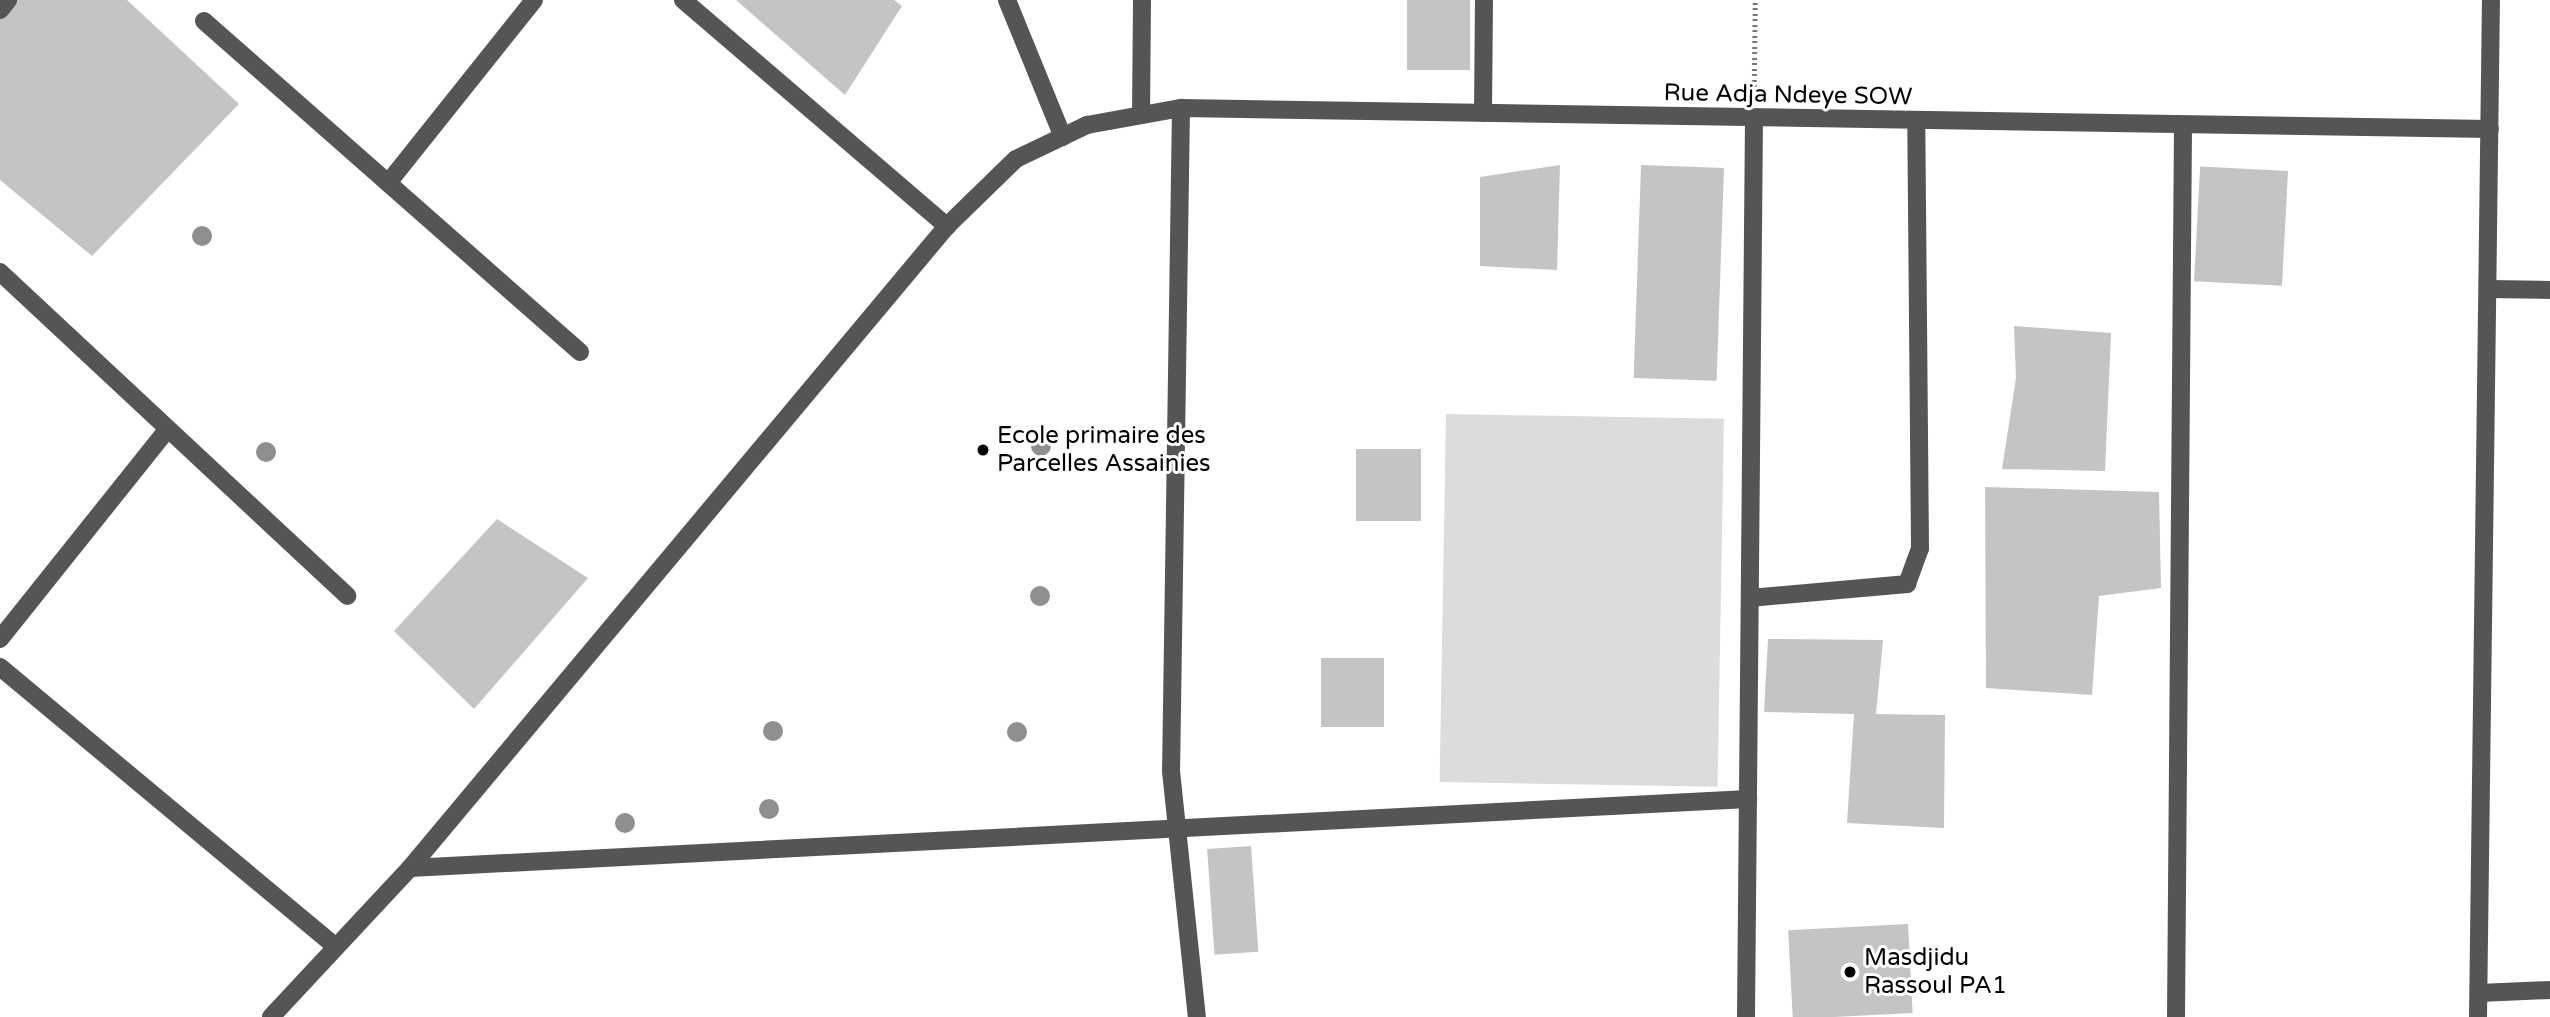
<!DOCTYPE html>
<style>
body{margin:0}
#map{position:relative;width:2550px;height:1017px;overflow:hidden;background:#fff;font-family:"Varela Round",sans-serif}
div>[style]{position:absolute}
.green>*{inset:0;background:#dcdcdc;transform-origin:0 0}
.building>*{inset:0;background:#c4c4c4;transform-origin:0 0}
.path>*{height:4.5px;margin-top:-2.25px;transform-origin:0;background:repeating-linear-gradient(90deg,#777 0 2px,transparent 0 5.5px)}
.minor>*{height:18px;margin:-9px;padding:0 9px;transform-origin:9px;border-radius:9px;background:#555}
.trees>*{width:20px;height:20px;margin:-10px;border-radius:50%;background:#8f8f8f}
.dots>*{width:19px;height:19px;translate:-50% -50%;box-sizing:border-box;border:4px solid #fff;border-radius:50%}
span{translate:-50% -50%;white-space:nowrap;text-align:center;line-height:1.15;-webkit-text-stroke:6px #fff;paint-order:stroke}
.street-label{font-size:24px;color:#000}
.poi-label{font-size:24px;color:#000}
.left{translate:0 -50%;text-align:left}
</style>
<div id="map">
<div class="green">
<i style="left:1446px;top:414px;width:278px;height:368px;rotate:1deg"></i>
</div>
<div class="building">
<i style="clip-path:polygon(14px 0,127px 0,239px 104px,92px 256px,0 180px,0 16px)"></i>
<i style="clip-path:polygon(736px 0,894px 0,902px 6px,845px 95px)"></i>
<i style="left:1407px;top:0;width:63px;height:70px"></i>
<i style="clip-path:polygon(1560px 165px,1557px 270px,1480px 266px,1480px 177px)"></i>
<i style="left:1724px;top:168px;width:213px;height:83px;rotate:92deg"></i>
<i style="left:2288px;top:171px;width:115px;height:88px;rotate:93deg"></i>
<i style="clip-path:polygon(2014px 326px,2111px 333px,2105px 471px,2002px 469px,2016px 378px)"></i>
<i style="left:1356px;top:449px;width:65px;height:72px"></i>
<i style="clip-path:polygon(1985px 487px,2159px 492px,2161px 588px,2099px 596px,2092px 695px,1986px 688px)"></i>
<i style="clip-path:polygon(497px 519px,588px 578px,474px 709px,394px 631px)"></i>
<i style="clip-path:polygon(1768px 639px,1883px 640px,1876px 714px,1945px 715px,1944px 828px,1847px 823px,1854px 714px,1764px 712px)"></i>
<i style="left:1321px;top:658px;width:63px;height:69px"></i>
<i style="left:1251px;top:846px;width:106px;height:44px;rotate:86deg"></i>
<i style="left:1908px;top:924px;width:89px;height:120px;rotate:87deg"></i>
</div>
<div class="path">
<i style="left:1754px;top:87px;width:87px;rotate:-89.3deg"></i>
</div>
<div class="minor">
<i style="left:683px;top:0;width:348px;rotate:40.6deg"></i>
<i style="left:1007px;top:0;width:148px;rotate:67.8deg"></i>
<i style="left:0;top:10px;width:13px;rotate:-51deg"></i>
<i style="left:204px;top:21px;width:501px;rotate:41.36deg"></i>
<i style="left:1181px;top:108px;width:663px;rotate:90.86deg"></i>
<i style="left:1171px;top:771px;width:247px;rotate:84deg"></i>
<i style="left:1483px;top:113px;width:113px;rotate:-89.5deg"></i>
<i style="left:1141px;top:115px;width:115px;rotate:-89.5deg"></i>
<i style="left:388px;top:183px;width:234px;rotate:-51.4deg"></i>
<i style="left:0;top:272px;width:475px;rotate:43deg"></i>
<i style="left:2488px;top:289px;width:62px;rotate:0.9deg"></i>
<i style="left:1750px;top:598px;width:158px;rotate:-5.1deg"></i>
<i style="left:1907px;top:584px;width:37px;rotate:-70deg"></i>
<i style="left:1920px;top:549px;width:427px;rotate:-90.5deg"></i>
<i style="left:0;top:639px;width:268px;rotate:-51.4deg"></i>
<i style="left:0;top:667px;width:435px;rotate:39.8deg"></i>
<i style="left:410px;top:868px;width:1340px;rotate:-2.95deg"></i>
<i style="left:2479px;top:993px;width:71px;rotate:-2.4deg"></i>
<i style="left:271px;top:1017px;width:204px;rotate:-47deg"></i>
<i style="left:410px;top:868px;width:837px;rotate:-50.09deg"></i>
<i style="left:947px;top:226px;width:96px;rotate:-44.2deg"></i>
<i style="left:1016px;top:159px;width:79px;rotate:-25.6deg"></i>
<i style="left:1087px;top:125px;width:96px;rotate:-10.3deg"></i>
<i style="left:1181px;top:108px;width:1309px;rotate:0.92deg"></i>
<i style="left:1746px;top:1017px;width:898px;rotate:-89.49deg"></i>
<i style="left:2176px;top:1017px;width:890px;rotate:-89.55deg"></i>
<i style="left:2478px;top:1017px;width:1017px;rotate:-89.27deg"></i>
</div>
<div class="trees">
<i style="left:202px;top:236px"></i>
<i style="left:1041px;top:446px"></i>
<i style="left:266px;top:452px"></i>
<i style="left:1040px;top:596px"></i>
<i style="left:773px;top:731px"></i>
<i style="left:1017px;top:732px"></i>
<i style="left:769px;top:809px"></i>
<i style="left:625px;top:823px"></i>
</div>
<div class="dots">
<i style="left:983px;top:450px;background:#000"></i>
<i style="left:1850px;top:972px;background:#000"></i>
</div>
<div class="street-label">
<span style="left:1788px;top:95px;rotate:1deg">Rue Adja Ndeye SOW</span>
</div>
<div class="poi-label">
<span class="left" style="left:997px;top:450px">Ecole primaire des<br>Parcelles Assainies</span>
<span class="left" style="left:1864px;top:972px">Masdjidu<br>Rassoul PA1</span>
</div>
</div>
